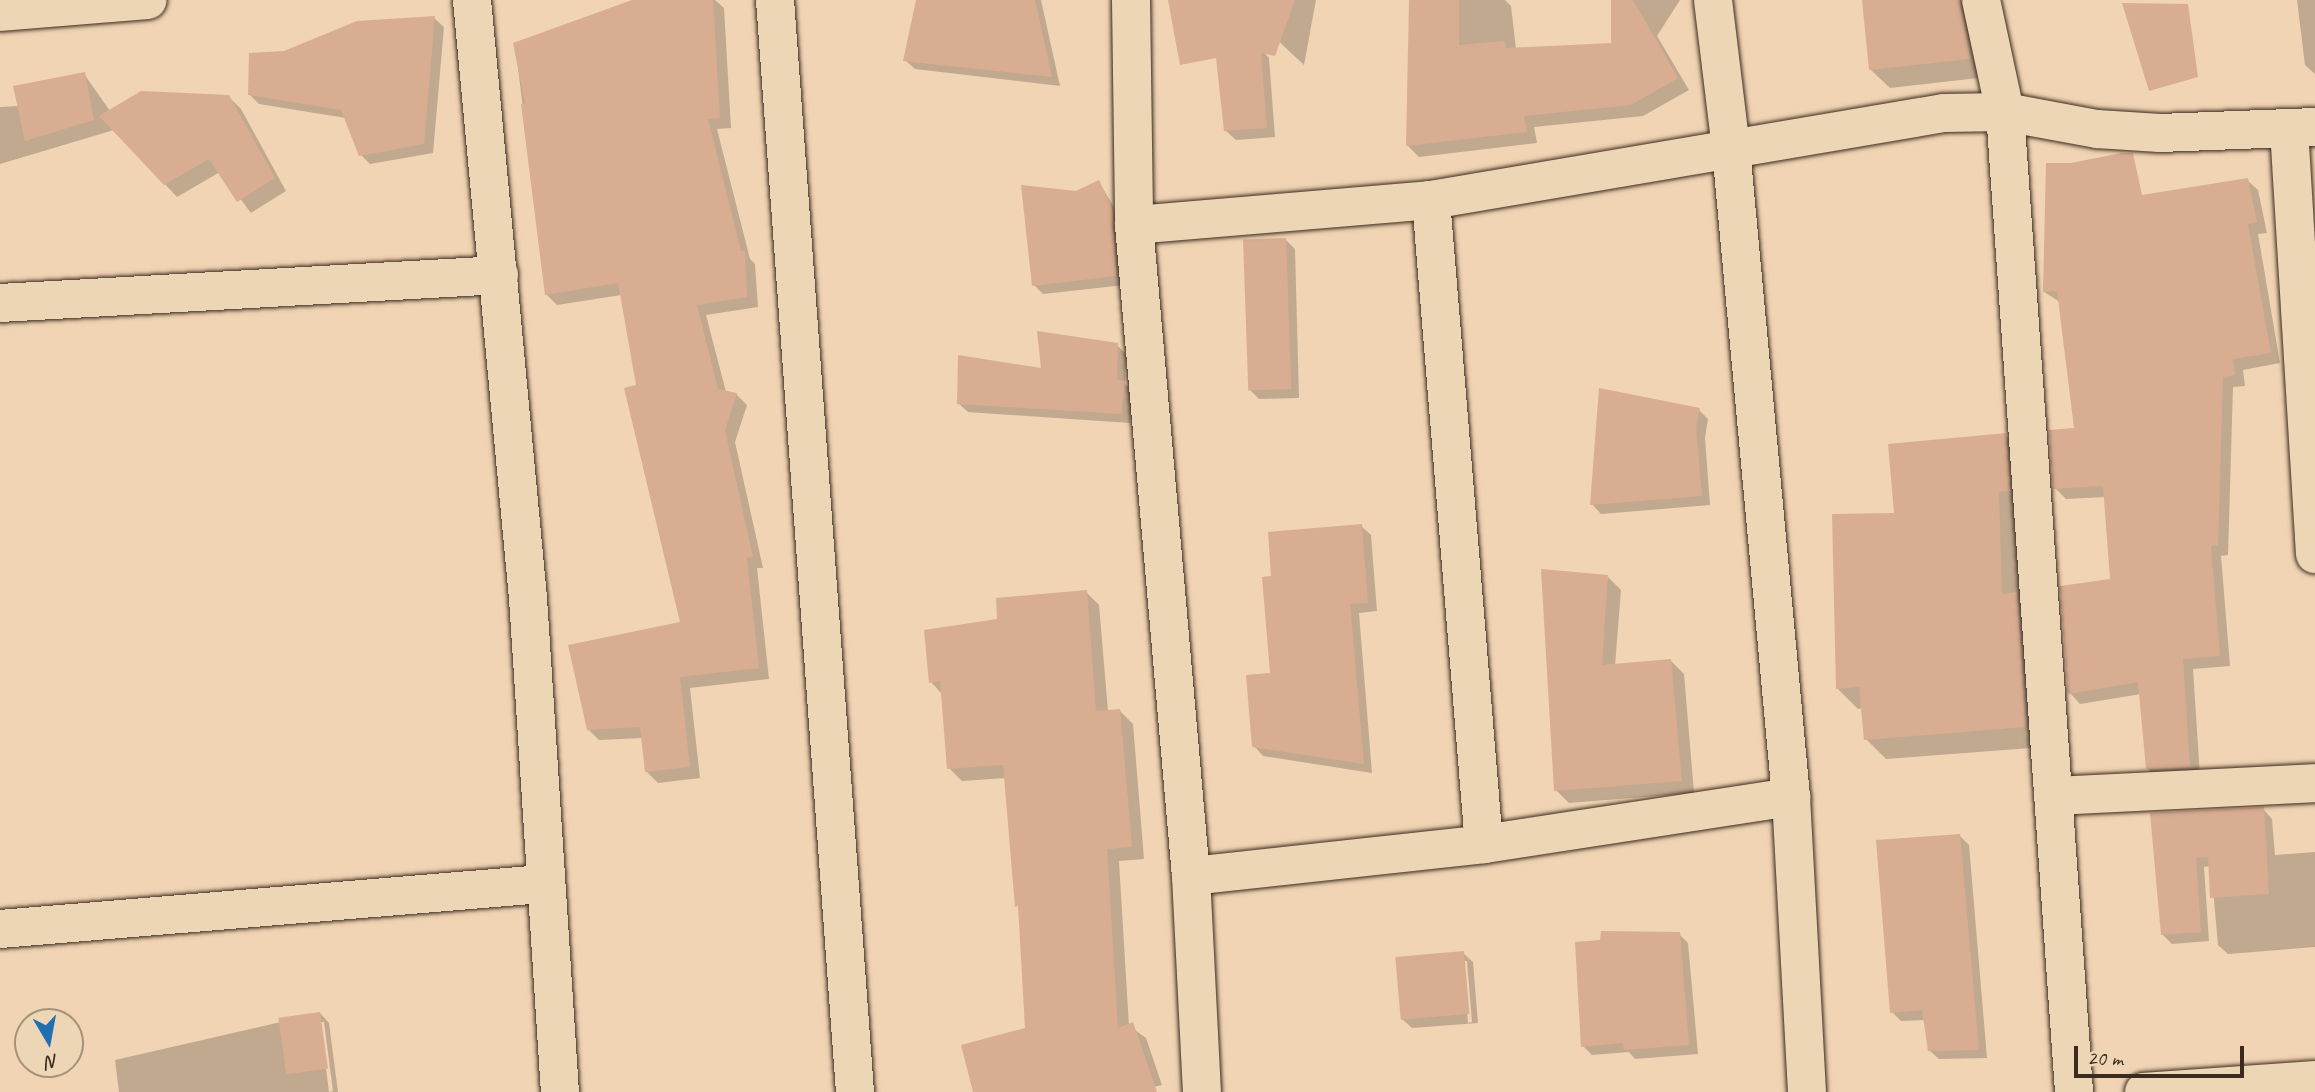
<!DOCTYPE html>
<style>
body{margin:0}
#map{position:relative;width:2315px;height:1092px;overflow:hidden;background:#f0d4b3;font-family:Caveat,sans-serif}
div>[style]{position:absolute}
.shadow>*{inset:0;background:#0003}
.building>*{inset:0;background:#d9ad92;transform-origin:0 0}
.roads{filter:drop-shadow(0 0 2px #3b2a1e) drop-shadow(0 0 2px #3b2a1e)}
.minor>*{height:38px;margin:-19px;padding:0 19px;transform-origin:19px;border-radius:19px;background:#edd6b5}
span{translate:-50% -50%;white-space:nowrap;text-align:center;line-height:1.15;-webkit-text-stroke:7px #edd6b5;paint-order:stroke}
.north{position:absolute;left:14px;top:1008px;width:70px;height:70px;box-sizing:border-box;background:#edd6b5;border:2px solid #a69179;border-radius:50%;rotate:170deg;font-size:19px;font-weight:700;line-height:28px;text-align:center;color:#3b2a1e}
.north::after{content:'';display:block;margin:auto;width:24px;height:32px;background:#1f6fb2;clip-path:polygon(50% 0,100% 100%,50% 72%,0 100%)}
.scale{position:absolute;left:2074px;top:1046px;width:170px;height:32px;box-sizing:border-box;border:4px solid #3b2a1e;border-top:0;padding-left:9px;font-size:21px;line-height:24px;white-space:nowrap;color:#3b2a1e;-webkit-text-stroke:5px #edd6b5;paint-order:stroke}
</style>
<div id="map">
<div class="shadow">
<i style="clip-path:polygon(673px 0,715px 0,724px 8px,731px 128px,717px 129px,750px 259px,755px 264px,758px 307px,706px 315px,726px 392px,736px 394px,747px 405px,735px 442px,763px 568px,757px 568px,769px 679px,690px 688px,700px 778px,658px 783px,647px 772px,643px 738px,599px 740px,588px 729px,682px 624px,621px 295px,557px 305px,546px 294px,515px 44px)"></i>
<i style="clip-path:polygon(918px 0,1041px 0,1060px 86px,915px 69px,905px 60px)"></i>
<i style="clip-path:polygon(1257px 0,1316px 0,1304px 65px,1260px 24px)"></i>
<i style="clip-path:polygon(1410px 0,1505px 0,1511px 6px,1516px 49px,1613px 45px,1613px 0,1680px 0,1657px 36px,1689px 90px,1643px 116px,1534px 127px,1537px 143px,1419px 157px,1408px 146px)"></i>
<i style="clip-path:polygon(1885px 0,1970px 0,1987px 77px,1890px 88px,1871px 70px)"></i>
<i style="clip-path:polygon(2297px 0,2315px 0,2315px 74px,2305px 65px)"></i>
<i style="clip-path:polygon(434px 18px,444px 27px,433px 153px,370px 164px,361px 155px,346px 118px,259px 104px,249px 94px,284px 53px)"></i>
<i style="clip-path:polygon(1260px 48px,1269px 58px,1275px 137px,1236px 140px,1226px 131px)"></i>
<i style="clip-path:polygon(84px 74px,110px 111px,228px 96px,241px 109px,286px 191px,251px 213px,220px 172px,177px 197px,114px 130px,0 164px,0 107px,19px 106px)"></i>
<i style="clip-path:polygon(2247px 180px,2258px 190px,2267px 233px,2258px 234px,2280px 363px,2243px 370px,2245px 386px,2233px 387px,2228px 555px,2221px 556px,2230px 666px,2193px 669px,2200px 777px,2158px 780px,2148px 769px,2141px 694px,2080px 704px,2070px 693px,2112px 580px,2105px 497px,2066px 499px,2055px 488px,2076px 429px,2060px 302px,2044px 292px,2137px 257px)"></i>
<i style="clip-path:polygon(1099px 182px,1121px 219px,1125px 285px,1043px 294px,1034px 285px,1076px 192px)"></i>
<i style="clip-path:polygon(1285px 239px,1295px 249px,1299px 398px,1259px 399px,1249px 389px)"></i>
<i style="clip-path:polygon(1117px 345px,1126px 354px,1125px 384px,1133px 392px,1130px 423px,968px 412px,958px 403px)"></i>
<i style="clip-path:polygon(1699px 410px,1708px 419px,1705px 438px,1710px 505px,1601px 514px,1592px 504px)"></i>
<i style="clip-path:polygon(2005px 435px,2025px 455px,2045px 747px,1886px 759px,1866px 739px,1863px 708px,1858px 709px,1838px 689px,1896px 515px)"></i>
<i style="clip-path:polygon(1361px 526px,1371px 535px,1377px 611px,1359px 613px,1372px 773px,1263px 756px,1254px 746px,1272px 675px)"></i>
<i style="clip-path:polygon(1608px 577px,1621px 590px,1615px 666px,1671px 661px,1684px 674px,1694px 793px,1569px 803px,1556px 790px)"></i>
<i style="clip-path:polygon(1086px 592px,1099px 605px,1108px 711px,1120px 711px,1133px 724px,1144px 859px,1119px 861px,1129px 1026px,1146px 1038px,1162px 1085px,1134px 1092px,975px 1092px,1027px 1030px,1020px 910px,1006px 778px,962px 781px,949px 768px,942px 694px,931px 682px,999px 620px)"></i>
<i style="clip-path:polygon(2263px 809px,2272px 819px,2275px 855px,2315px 852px,2315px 947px,2228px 954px,2218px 945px,2211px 866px,2204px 867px,2209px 941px,2172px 944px,2162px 934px,2152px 818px)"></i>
<i style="clip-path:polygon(1959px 835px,1969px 845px,1987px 1058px,1939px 1059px,1929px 1050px,1925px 1020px,1901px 1021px,1892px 1012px)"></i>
<i style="clip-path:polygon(1679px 934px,1688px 943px,1698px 1054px,1635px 1059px,1629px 1052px,1592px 1055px,1583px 1046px)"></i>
<i style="clip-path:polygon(evenodd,1463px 953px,1473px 962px,1478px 1023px,1412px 1028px,1402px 1019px,1463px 953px,1463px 961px,1467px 961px,1472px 1022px,1468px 1023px,1463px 961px)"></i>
<i style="clip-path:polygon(evenodd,320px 1013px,329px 1023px,338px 1092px,119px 1092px,115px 1060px,320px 1013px,320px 1022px,324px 1022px,333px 1091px,329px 1092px,320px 1022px)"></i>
</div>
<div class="building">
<i style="clip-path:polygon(632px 0,713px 0,720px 118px,708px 119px,741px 251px,745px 251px,747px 297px,697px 305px,718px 389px,737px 393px,725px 430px,753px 557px,747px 558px,759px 668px,680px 677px,690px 767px,645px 772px,640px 727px,587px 730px,568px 645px,680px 622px,624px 388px,636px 385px,618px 283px,545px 295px,521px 104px,525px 104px,513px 43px)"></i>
<i style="clip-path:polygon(916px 0,1035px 0,1052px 77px,903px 61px)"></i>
<i style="clip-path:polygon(1168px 0,1295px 0,1275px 56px,1261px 53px,1267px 128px,1224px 131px,1216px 58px,1180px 65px)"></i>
<i style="clip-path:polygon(1409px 0,1459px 0,1459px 45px,1505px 41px,1506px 48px,1611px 43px,1611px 0,1633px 0,1678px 78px,1631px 105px,1524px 116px,1527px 132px,1406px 146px)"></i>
<i style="clip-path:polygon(1862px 0,1960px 0,1970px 59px,1869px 70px)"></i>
<i style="clip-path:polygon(2122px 3px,2188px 4px,2198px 77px,2149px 91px)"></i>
<i style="clip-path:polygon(435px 16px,424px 144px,359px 156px,341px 110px,248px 95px,249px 53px,284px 51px,357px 21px)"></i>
<i style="clip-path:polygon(85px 72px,94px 120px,25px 141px,13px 86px)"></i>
<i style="clip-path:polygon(141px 91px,229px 95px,275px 178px,237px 202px,209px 159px,164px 185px,99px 116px)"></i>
<i style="clip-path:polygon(2122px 153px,2133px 153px,2142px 195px,2248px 178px,2257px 222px,2248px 224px,2271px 353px,2233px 359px,2235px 375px,2223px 377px,2218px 545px,2211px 546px,2220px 656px,2183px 659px,2190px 767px,2146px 769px,2138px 682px,2068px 694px,2060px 586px,2110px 579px,2103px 486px,2053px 489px,2049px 430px,2074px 428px,2057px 291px,2043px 292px,2046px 163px,2071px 163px)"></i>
<i style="clip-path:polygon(1099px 180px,1112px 208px,1116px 276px,1032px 286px,1021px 185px,1076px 191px)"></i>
<i style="left:1286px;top:238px;width:151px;height:43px;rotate:88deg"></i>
<i style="clip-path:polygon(1037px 331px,1118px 343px,1117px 380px,1125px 381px,1121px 414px,957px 404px,958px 355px,1041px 368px)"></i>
<i style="clip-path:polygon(1599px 388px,1700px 408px,1696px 428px,1702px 496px,1590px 505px)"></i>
<i style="clip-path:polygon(2006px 433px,2010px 491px,1999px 492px,2002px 594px,2017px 592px,2025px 727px,1864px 740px,1859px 687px,1836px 689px,1832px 514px,1894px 513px,1888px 444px)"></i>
<i style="clip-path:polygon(1362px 524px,1368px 603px,1350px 604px,1364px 764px,1252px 747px,1246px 675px,1270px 673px,1262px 577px,1271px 576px,1268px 532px)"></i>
<i style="clip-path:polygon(1541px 569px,1608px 575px,1602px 665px,1671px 659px,1682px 781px,1554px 791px)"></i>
<i style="clip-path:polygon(1087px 590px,1096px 711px,1120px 709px,1132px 847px,1107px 849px,1118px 1028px,1133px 1022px,1157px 1092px,973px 1092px,961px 1045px,1025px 1028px,1018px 906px,1015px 907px,1003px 765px,947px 769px,940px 681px,929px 683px,924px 630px,997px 619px,996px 598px)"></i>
<i style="clip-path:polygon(2264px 807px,2269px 894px,2210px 898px,2208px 857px,2196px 858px,2201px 932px,2161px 935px,2150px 813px)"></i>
<i style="clip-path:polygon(1960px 834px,1979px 1050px,1928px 1051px,1922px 1010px,1890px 1013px,1876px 840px)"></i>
<i style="clip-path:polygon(1601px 931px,1680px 932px,1689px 1045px,1624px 1050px,1623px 1043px,1581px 1047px,1575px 942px,1600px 940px)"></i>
<i style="left:1464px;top:951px;width:63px;height:69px;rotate:85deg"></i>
<i style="left:320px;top:1012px;width:57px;height:42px;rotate:82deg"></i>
</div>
<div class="roads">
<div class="minor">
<i style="left:472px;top:0;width:601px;rotate:84.65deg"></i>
<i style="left:528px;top:598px;width:495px;rotate:86.3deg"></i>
<i style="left:775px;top:0;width:1095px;rotate:85.81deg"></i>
<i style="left:1131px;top:0;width:225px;rotate:89.2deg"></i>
<i style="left:1134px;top:225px;width:653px;rotate:85deg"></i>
<i style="left:1191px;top:876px;width:216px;rotate:87.1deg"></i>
<i style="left:1713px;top:0;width:150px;rotate:83.1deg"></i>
<i style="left:1731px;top:149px;width:651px;rotate:84.71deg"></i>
<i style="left:1791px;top:797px;width:295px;rotate:86.9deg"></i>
<i style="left:1981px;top:0;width:115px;rotate:77.9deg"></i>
<i style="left:2005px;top:112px;width:982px;rotate:85.97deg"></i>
<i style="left:0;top:12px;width:148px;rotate:-4.6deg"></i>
<i style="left:2289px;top:129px;width:426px;rotate:86.5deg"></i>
<i style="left:1431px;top:200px;width:646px;rotate:85.3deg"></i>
<i style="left:1134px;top:225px;width:298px;rotate:-4.8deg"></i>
<i style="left:1431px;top:200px;width:520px;rotate:-9.63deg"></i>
<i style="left:1944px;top:113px;width:61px;rotate:-0.9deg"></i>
<i style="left:2005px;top:112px;width:94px;rotate:10.5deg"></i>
<i style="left:2097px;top:129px;width:63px;rotate:3.6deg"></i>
<i style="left:2160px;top:133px;width:155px;rotate:-2.2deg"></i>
<i style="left:0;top:303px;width:500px;rotate:-3.2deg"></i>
<i style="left:2053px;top:796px;width:262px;rotate:-2.8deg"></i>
<i style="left:1191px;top:876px;width:295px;rotate:-6.2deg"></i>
<i style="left:1484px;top:844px;width:311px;rotate:-8.7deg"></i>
<i style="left:0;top:929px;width:545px;rotate:-4.74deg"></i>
<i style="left:2144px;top:1092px;width:171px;rotate:-4deg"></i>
</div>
</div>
<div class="north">N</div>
<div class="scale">20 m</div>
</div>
